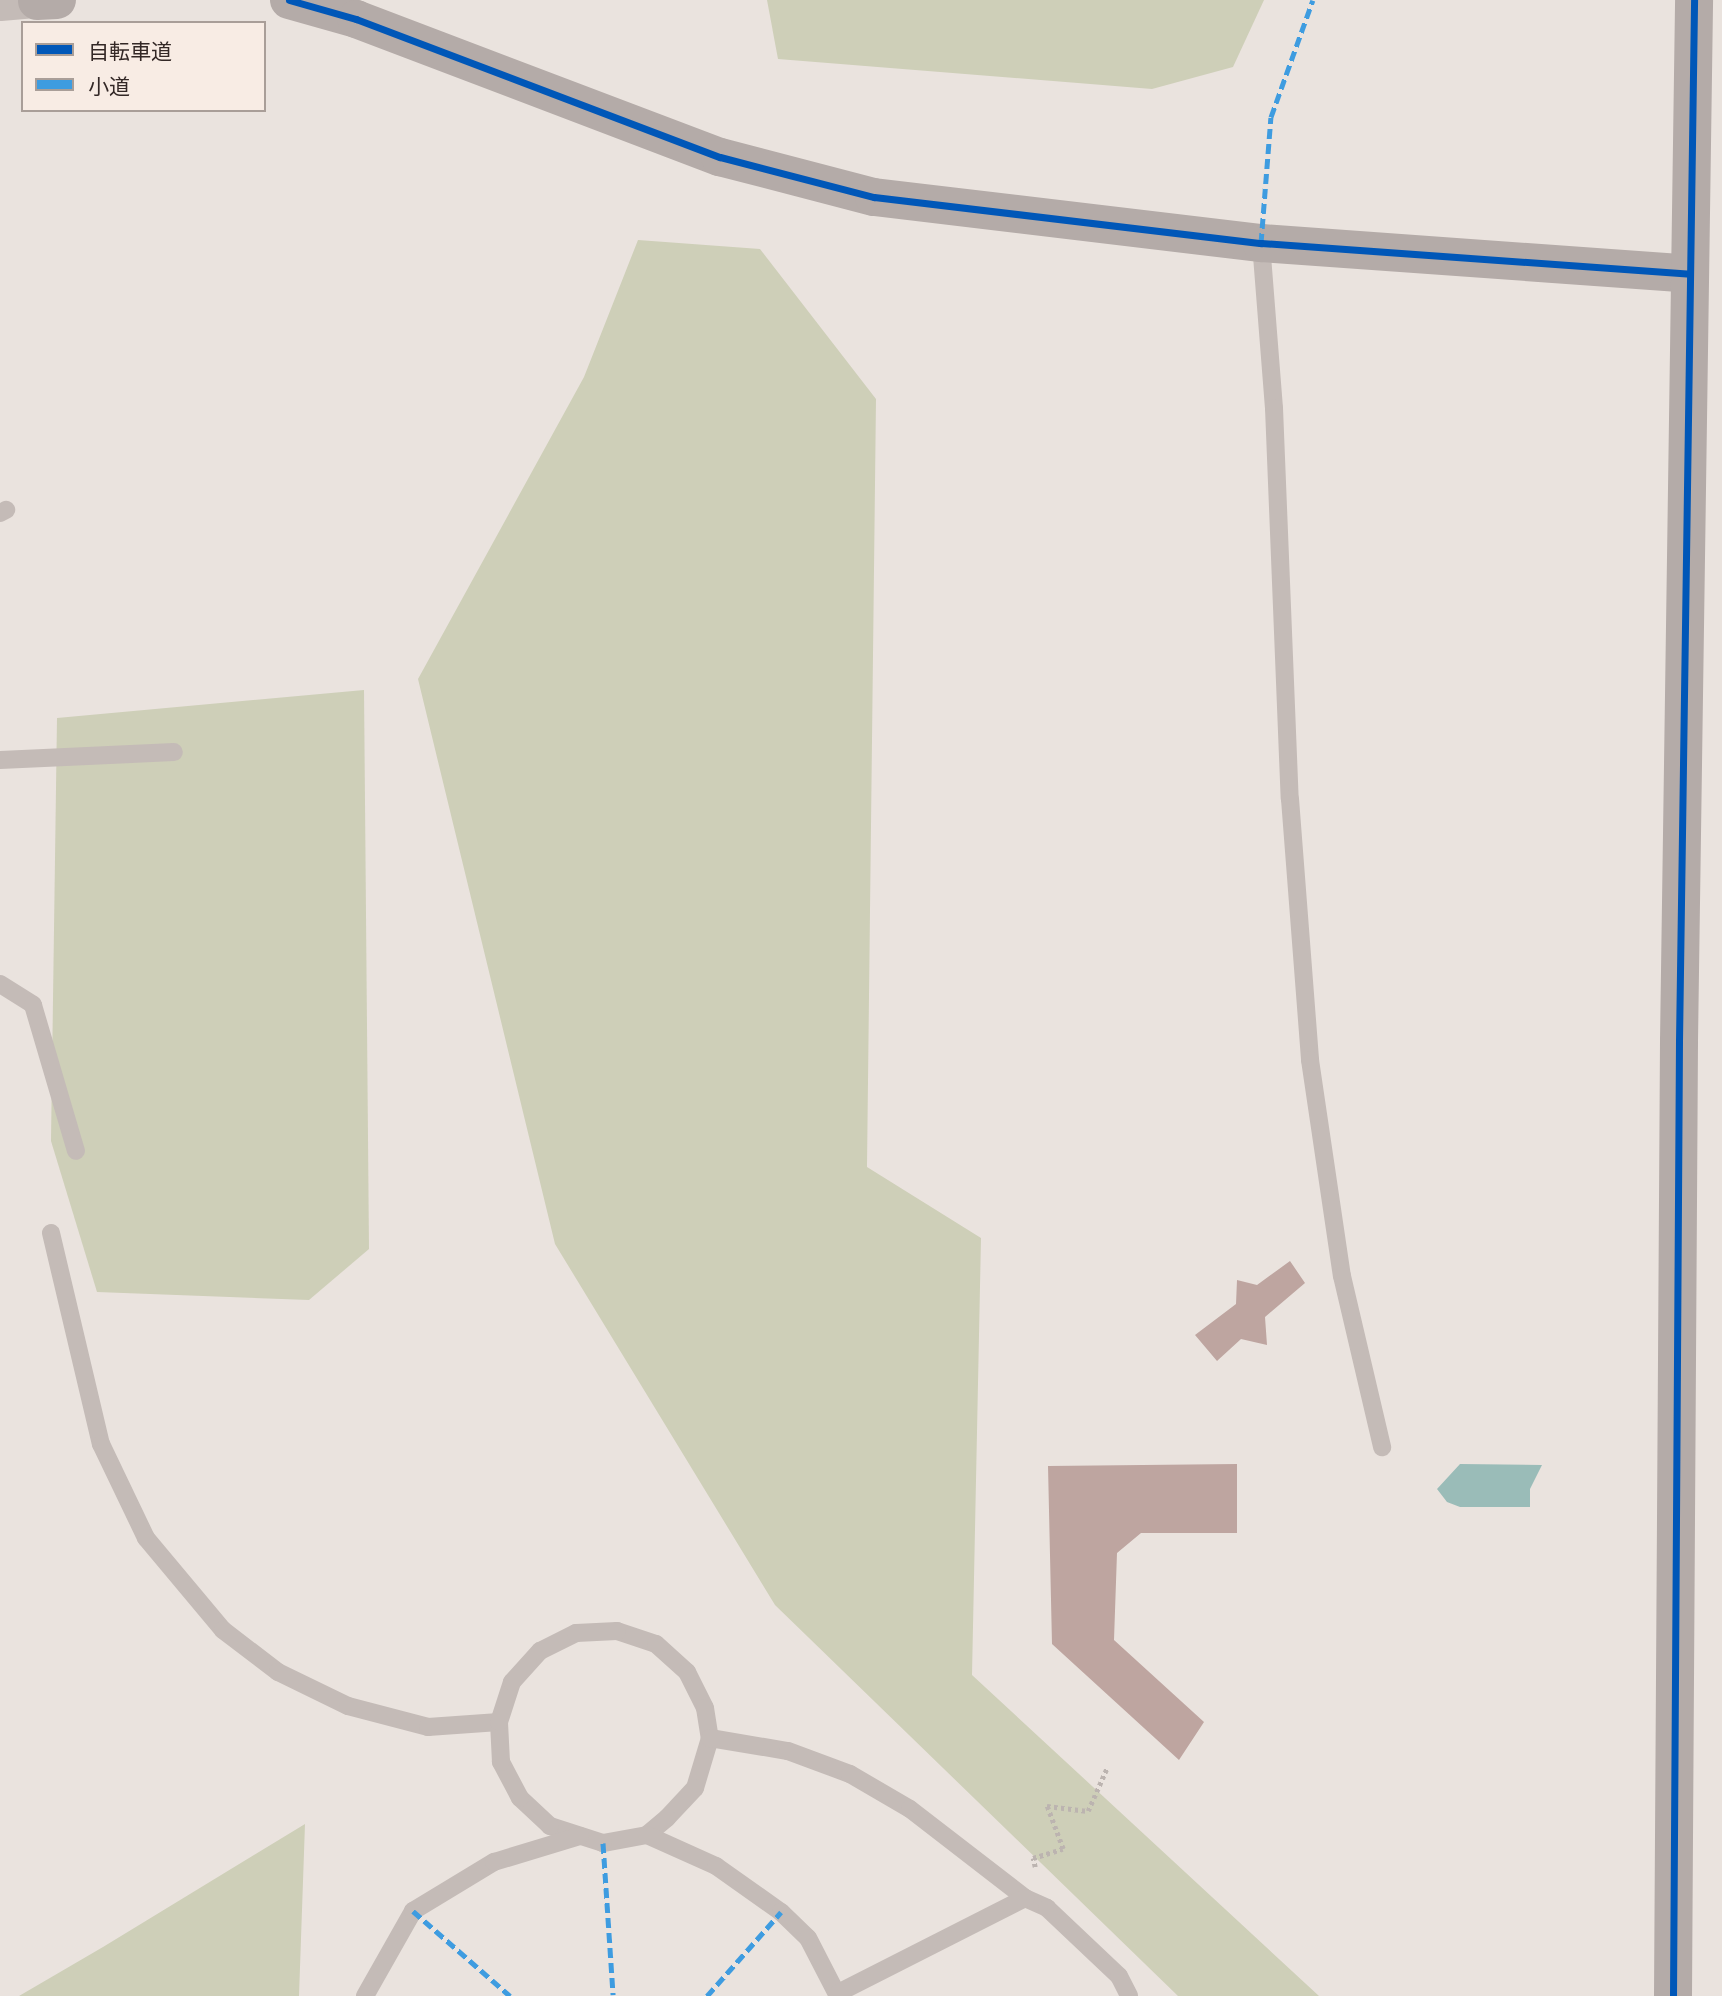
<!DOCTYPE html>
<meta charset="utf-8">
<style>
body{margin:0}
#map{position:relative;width:1722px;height:1996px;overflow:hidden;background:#eae3de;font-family:Signika,"Noto Sans JP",sans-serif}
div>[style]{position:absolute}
.green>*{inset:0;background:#cecfb8}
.water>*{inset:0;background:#9abcb8}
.building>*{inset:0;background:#bea5a0}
.path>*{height:4.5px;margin-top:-2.25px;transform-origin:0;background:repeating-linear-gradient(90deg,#bcb4b0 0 3.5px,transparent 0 7px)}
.lane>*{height:18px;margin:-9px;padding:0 9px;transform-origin:9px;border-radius:9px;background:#c4bbb7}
.street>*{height:35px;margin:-17.5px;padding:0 17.5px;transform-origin:17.5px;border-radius:17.5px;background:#c4bbb7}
.secondary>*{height:38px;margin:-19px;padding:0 19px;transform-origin:19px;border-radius:19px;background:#b4aba8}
.quiet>*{height:5px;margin-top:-2.5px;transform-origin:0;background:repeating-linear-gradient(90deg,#3e9ce0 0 10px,transparent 0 15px)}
.cycleway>*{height:7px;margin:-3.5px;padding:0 3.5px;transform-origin:3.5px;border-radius:3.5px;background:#0057b8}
span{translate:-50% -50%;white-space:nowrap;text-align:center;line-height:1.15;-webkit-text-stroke:5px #f8ece4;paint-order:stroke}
.legend{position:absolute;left:21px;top:21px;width:245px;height:91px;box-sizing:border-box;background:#f8ece4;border:2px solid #a99e98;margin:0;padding:9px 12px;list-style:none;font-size:21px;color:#332826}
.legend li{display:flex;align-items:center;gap:14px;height:35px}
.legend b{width:35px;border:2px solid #a99e98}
</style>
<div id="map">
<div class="green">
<i style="clip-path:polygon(767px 0,1264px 0,1233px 67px,1152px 89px,778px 59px)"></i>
<i style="clip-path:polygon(638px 240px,760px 249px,876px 399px,867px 1167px,981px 1238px,972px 1675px,1319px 1996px,1178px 1996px,775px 1605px,555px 1244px,418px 679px,584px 377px)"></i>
<i style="clip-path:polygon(364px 690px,369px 1249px,309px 1300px,97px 1292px,51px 1141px,57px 718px)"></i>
<i style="clip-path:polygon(305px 1824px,299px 1996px,19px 1996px,103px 1947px)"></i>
</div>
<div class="water">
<i style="clip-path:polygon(1460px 1464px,1542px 1465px,1530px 1489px,1530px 1507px,1460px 1507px,1447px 1502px,1437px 1489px)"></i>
</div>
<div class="building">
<i style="clip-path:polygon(1290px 1261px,1305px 1283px,1265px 1317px,1267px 1345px,1241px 1339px,1217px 1361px,1195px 1335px,1236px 1304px,1237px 1280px,1257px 1285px)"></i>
<i style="clip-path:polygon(1237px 1464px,1237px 1533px,1141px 1533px,1117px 1553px,1114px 1640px,1204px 1722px,1179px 1760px,1052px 1644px,1048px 1466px)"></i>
</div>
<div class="path">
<i style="left:1035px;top:1867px;width:9px;rotate:-103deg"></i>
<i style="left:1033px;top:1858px;width:31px;rotate:-17deg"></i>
<i style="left:1063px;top:1849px;width:46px;rotate:-110.4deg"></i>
<i style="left:1047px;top:1806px;width:41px;rotate:7deg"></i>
<i style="left:1088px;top:1811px;width:47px;rotate:-66.2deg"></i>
</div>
<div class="lane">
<i style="left:1261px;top:243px;width:166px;rotate:85.5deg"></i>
<i style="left:1274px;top:408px;width:391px;rotate:87.7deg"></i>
<i style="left:1290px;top:799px;width:262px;rotate:85.6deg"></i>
<i style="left:1310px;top:1060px;width:218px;rotate:81.6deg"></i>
<i style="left:1342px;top:1276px;width:176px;rotate:76.8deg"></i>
<i style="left:0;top:513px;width:7px;rotate:-27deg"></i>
<i style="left:0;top:760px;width:174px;rotate:-2.6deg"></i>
<i style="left:0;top:984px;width:39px;rotate:32deg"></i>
<i style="left:33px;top:1005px;width:152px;rotate:73.6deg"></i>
<i style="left:51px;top:1233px;width:217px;rotate:76.7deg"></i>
<i style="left:101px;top:1444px;width:104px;rotate:64.4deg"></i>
<i style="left:146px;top:1538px;width:120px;rotate:50.1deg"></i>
<i style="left:223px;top:1630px;width:69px;rotate:37.4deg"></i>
<i style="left:278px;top:1672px;width:78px;rotate:25.9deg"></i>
<i style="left:348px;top:1706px;width:83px;rotate:14.7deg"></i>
<i style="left:428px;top:1727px;width:71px;rotate:-4deg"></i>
<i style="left:617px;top:1631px;width:41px;rotate:18.4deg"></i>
<i style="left:656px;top:1644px;width:42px;rotate:42.1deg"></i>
<i style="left:687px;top:1672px;width:40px;rotate:63.4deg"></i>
<i style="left:705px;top:1708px;width:30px;rotate:81deg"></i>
<i style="left:710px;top:1738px;width:52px;rotate:106.7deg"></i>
<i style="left:695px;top:1788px;width:41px;rotate:133deg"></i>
<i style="left:667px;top:1818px;width:26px;rotate:140deg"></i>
<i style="left:647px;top:1835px;width:45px;rotate:169.7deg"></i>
<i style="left:603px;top:1843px;width:56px;rotate:-162.2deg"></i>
<i style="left:550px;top:1826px;width:41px;rotate:-137deg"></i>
<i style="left:520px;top:1798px;width:41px;rotate:-117.8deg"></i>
<i style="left:501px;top:1762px;width:40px;rotate:-92.9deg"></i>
<i style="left:499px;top:1722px;width:42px;rotate:-72deg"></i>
<i style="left:512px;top:1682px;width:42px;rotate:-47.9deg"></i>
<i style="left:540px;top:1651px;width:40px;rotate:-26.6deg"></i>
<i style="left:576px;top:1633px;width:41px;rotate:-2.8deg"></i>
<i style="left:710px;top:1738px;width:79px;rotate:9.5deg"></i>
<i style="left:788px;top:1751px;width:66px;rotate:20.4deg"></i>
<i style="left:850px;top:1774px;width:69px;rotate:30.3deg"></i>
<i style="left:910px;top:1809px;width:145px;rotate:37.7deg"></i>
<i style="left:1025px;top:1898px;width:24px;rotate:24deg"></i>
<i style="left:1047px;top:1908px;width:99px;rotate:43.4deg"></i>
<i style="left:1119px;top:1976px;width:22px;rotate:63deg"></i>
<i style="left:647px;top:1835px;width:76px;rotate:24.2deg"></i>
<i style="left:716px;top:1866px;width:80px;rotate:35.3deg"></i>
<i style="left:781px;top:1912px;width:37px;rotate:44deg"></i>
<i style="left:808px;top:1938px;width:65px;rotate:62.7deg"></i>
<i style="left:838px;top:1993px;width:210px;rotate:-26.9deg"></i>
<i style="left:365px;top:1996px;width:98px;rotate:-60.5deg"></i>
<i style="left:413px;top:1911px;width:95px;rotate:-31.2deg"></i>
<i style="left:494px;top:1862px;width:90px;rotate:-16.8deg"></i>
</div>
<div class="street">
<i style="left:0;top:3px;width:37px;rotate:-5deg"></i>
</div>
<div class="secondary">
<i style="left:289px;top:0;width:70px;rotate:15.8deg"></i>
<i style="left:356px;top:19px;width:389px;rotate:20.8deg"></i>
<i style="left:720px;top:157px;width:159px;rotate:14.6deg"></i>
<i style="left:874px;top:197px;width:390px;rotate:6.8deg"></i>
<i style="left:1261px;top:243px;width:430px;rotate:4.1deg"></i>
<i style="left:37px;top:1px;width:20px;rotate:-3deg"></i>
<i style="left:1673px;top:1996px;width:955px;rotate:-89.64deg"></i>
<i style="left:1679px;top:1041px;width:1041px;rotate:-89.17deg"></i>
</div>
<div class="quiet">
<i style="left:1261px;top:243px;width:126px;rotate:-85.5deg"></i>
<i style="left:1271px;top:117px;width:124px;rotate:-70.3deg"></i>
<i style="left:603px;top:1843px;width:152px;rotate:86.2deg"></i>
<i style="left:413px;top:1911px;width:129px;rotate:41.2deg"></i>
<i style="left:707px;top:1996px;width:112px;rotate:-48.6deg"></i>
</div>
<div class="cycleway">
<i style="left:289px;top:0;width:70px;rotate:15.8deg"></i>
<i style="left:356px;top:19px;width:389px;rotate:20.8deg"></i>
<i style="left:720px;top:157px;width:159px;rotate:14.6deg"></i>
<i style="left:874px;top:197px;width:390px;rotate:6.8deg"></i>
<i style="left:1261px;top:243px;width:430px;rotate:4.1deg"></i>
<i style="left:1673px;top:1996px;width:955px;rotate:-89.64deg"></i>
<i style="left:1679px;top:1041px;width:1041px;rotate:-89.17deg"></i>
</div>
<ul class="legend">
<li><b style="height:9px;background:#0057b8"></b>自転車道</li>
<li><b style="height:9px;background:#3e9ce0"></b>小道</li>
</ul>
</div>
